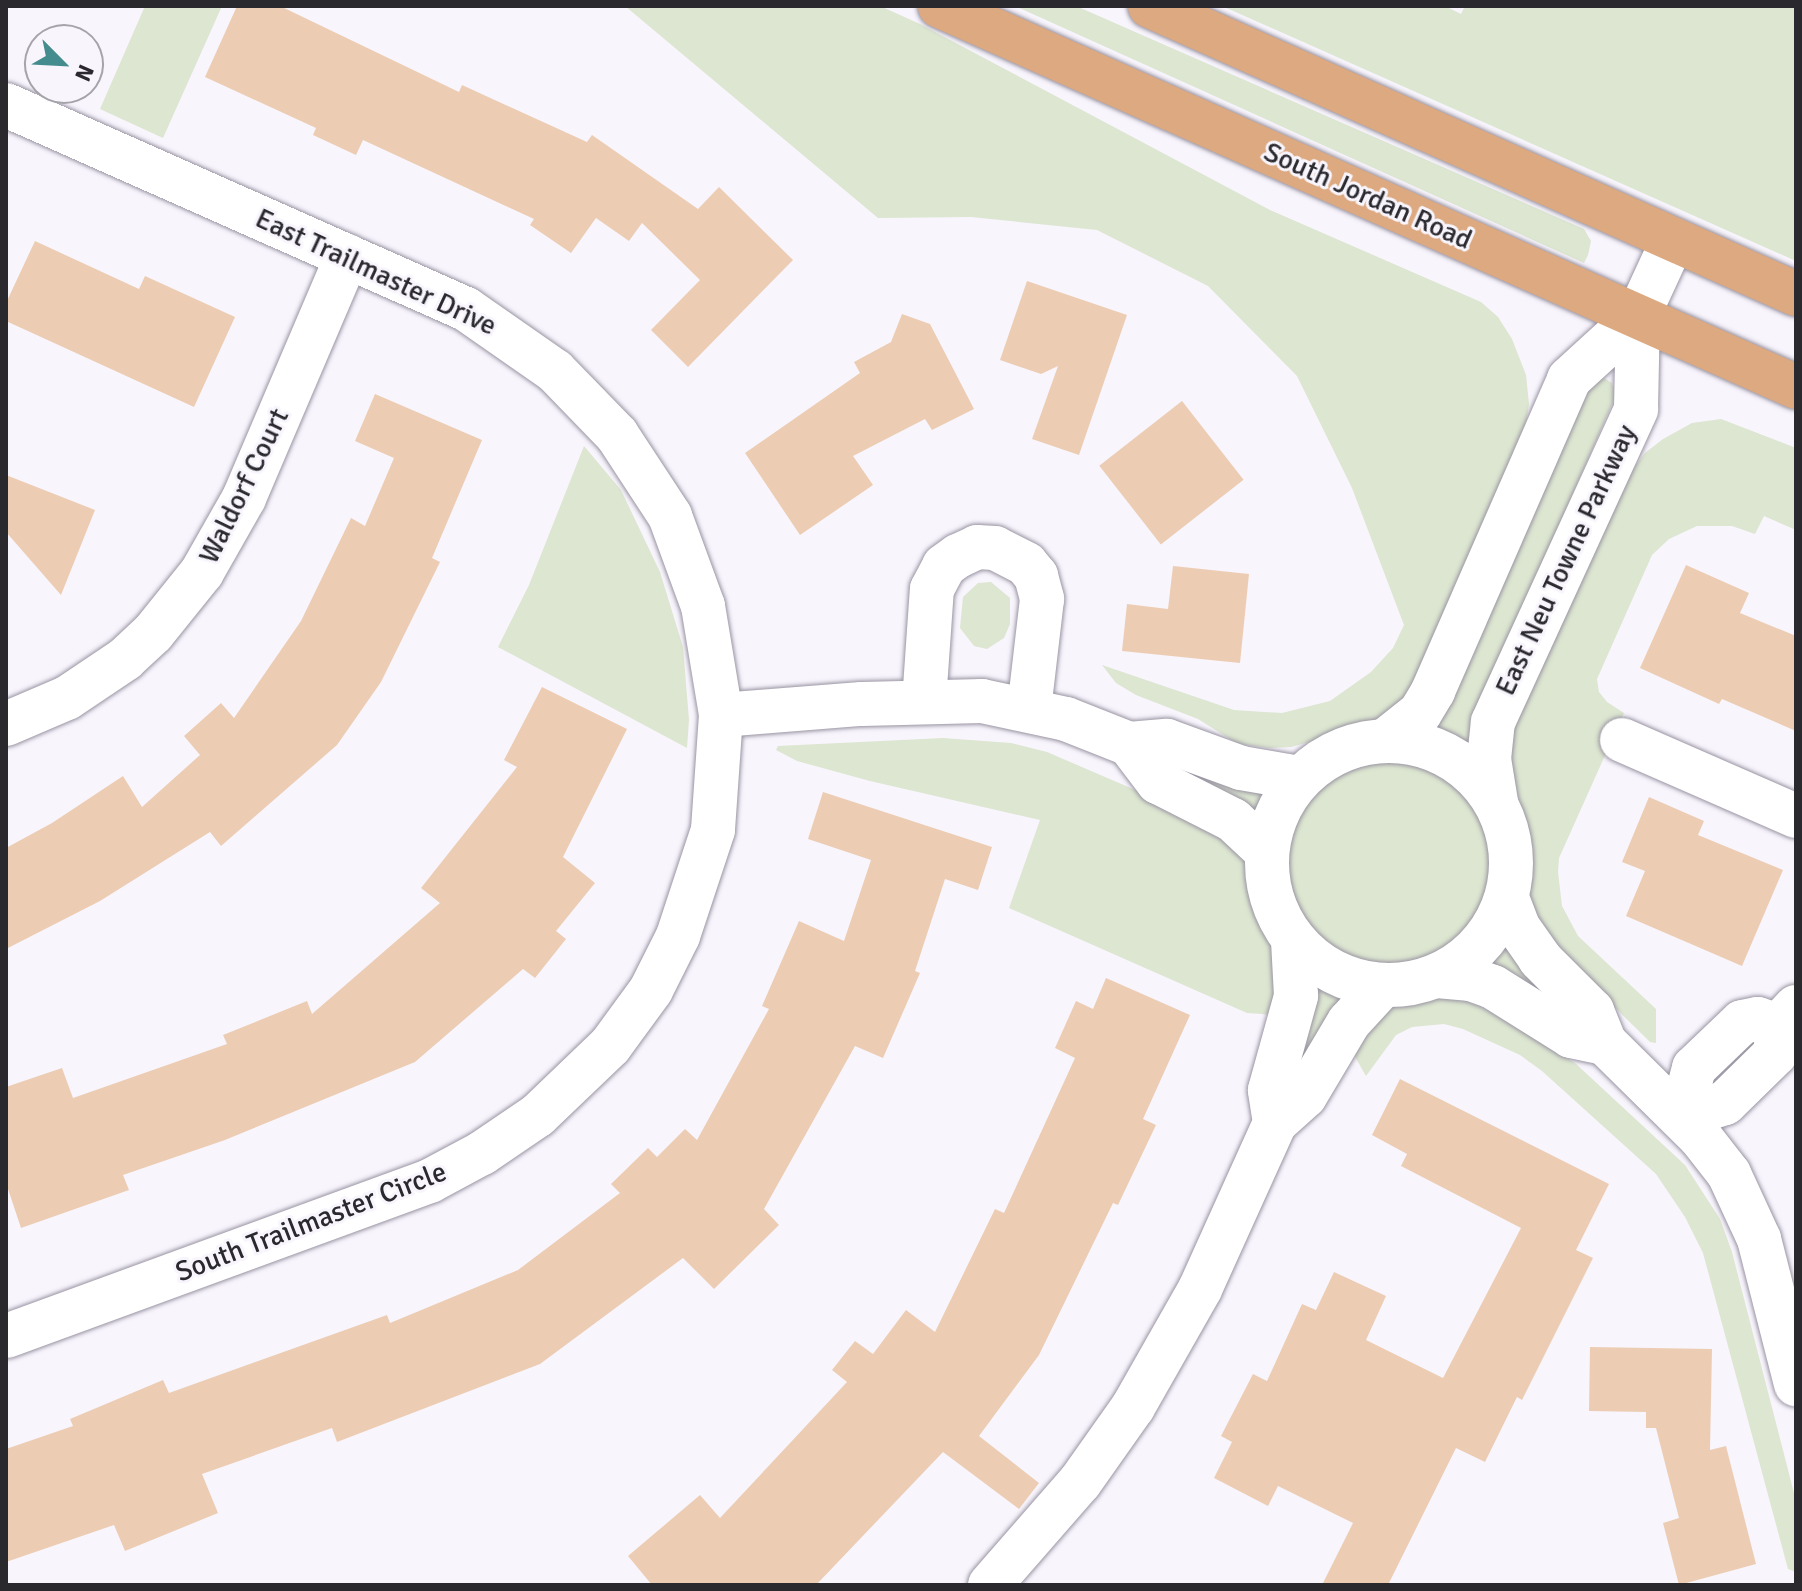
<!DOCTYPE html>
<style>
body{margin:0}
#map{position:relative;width:1802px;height:1591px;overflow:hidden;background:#f8f5fd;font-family:Signika,sans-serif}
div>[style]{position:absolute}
.green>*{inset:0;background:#dce6d0}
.round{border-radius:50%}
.building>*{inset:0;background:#eccdb3;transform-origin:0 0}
.roads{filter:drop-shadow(0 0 2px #9994a2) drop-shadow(0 0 2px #9994a2)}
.minor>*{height:44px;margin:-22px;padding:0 22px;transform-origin:22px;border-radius:22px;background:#fff}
.minor>.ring{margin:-22px;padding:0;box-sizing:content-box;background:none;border:44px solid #fff;border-radius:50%}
.major>*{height:44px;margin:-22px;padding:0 22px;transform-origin:22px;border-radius:22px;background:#dca980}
span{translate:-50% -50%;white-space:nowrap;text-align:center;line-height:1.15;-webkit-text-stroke:6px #f8f5fd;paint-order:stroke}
.street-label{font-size:28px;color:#2a292e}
.frame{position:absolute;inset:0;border:8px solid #2a292e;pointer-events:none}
.north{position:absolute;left:24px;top:24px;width:80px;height:80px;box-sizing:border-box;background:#f8f5fd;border:2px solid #a6a3aa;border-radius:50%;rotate:114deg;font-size:22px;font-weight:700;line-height:32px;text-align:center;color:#2a292e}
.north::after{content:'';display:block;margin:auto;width:28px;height:36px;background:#458c8f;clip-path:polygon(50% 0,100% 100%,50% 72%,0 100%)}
</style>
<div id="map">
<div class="green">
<i style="clip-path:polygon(145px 6px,222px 6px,163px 138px,100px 109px)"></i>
<i style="clip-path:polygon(625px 6px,880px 6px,920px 24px,1270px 210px,1481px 302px,1498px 317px,1512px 339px,1526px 375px,1529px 404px,1525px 429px,1417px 679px,1405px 698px,1374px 722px,1353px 730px,1291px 747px,1270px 748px,1238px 744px,1198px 719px,1136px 695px,1116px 683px,1102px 665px,1234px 710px,1282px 713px,1330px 701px,1371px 672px,1393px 648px,1404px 625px,1352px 488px,1297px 376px,1208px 286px,1097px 230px,971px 217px,878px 218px)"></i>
<i style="clip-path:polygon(1015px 6px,1076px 6px,1584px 229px,1591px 241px,1588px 255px,1584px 263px)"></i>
<i style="clip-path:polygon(1222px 6px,1445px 6px,1461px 14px,1465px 6px,1796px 6px,1796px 261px)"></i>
<i style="clip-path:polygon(1604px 378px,1612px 383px,1616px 395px,1481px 704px,1470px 748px,1465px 748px,1426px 731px,1590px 382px)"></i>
<i style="clip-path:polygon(1721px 419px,1796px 448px,1796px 530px,1764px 516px,1755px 534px,1732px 526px,1697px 526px,1669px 539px,1652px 555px,1597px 679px,1599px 692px,1607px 702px,1624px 713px,1559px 858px,1558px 872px,1562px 906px,1578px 936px,1656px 1009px,1656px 1043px,1650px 1042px,1586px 979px,1537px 923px,1530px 899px,1525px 827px,1509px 755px,1515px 725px,1632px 470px,1645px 453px,1663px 439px,1692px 423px)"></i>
<i style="clip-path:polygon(584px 446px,621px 490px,660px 572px,683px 647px,689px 720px,687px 748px,498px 647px,529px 585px)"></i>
<i style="clip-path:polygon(991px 582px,1010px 598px,1010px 624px,1004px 638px,987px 649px,974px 646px,960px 628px,963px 597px,978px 583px)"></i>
<i style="clip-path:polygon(943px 738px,1011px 743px,1047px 752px,1205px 820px,1245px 859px,1256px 876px,1280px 970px,1275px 1015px,1247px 1013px,1009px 908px,1040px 820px,870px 781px,797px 761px,776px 750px,778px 746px)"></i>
<i class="round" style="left:1284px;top:756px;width:214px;height:214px"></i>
<i style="clip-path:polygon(1164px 761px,1266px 793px,1261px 821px)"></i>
<i style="clip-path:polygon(1506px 939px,1582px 1018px,1488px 965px,1490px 957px)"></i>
<i style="clip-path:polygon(1321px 989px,1352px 998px,1288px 1084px,1318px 993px)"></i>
<i style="clip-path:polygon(1429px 995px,1465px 1000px,1490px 1011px,1575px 1063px,1685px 1165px,1720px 1219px,1732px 1252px,1796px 1501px,1796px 1572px,1788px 1569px,1703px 1253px,1685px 1217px,1656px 1174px,1542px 1071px,1520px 1055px,1463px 1029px,1444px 1024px,1412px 1027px,1396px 1035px,1366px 1076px,1351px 1050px,1381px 1015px,1395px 1005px)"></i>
</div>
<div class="building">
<i style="clip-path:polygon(237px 6px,280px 6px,459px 92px,462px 85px,587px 142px,592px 135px,698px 209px,719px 187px,793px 260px,688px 367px,651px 330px,700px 280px,642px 223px,629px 241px,596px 218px,571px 253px,530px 225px,534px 219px,363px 140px,356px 155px,313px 135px,316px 128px,205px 77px)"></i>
<i style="clip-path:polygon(35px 241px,139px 289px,145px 276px,235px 317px,194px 407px,6px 321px,6px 303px)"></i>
<i style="clip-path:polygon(1027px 281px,1127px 315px,1079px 455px,1032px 439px,1058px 366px,1041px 374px,1000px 360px)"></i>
<i style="clip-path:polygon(902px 314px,930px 324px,974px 409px,932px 430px,925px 419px,853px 456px,873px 485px,800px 535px,745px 453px,860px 373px,854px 362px,891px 342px)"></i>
<i style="clip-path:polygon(375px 394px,482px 440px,432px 558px,440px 562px,381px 682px,337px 745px,221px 846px,210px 832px,100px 901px,6px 949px,6px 848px,52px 823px,123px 776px,142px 807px,200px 755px,184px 736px,221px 703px,234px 718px,301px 621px,351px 518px,365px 526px,394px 458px,355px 441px)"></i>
<i style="left:1182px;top:401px;width:100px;height:105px;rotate:52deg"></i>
<i style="clip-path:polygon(6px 475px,95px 510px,61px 595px,6px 532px)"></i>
<i style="clip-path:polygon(1686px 565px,1749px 593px,1740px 613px,1796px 636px,1796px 731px,1722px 699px,1719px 704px,1640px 668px)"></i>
<i style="clip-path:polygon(1173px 566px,1249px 574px,1240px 663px,1122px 651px,1127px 604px,1168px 609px)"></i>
<i style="clip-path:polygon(542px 687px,627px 729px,563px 857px,595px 883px,556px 931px,566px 939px,535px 978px,523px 969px,415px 1062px,225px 1140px,123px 1175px,129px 1190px,21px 1228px,6px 1183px,6px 1087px,62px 1068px,73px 1098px,227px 1044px,223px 1035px,307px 1001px,312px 1014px,440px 903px,421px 888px,517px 767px,504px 760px)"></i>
<i style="clip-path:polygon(823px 792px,992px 847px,978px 890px,945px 879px,915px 971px,920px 973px,883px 1058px,855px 1046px,764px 1209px,779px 1225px,714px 1289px,683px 1258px,540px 1364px,337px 1442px,332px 1428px,202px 1474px,218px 1513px,125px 1551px,114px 1525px,6px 1562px,6px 1449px,73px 1426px,70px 1419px,163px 1380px,169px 1393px,387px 1315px,390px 1323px,518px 1270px,620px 1193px,611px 1184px,648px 1148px,657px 1157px,685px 1129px,697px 1140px,769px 1009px,762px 1006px,799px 921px,844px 941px,871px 860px,808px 839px)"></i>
<i style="clip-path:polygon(1649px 797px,1704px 821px,1698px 835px,1783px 870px,1742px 966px,1626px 916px,1645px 871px,1622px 862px)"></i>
<i style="clip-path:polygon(1106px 978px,1190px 1015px,1143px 1119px,1156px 1125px,1118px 1205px,1113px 1203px,1039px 1355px,979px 1436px,1039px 1483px,1019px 1509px,943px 1452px,816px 1585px,652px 1585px,628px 1556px,700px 1495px,720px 1518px,847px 1382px,832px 1370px,855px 1341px,873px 1354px,906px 1310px,935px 1332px,995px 1209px,1004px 1213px,1075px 1058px,1055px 1048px,1076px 1001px,1093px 1009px)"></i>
<i style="clip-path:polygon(1400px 1079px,1609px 1184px,1576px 1250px,1593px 1258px,1522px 1400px,1517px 1397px,1485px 1462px,1456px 1448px,1388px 1585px,1322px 1585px,1353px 1523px,1278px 1486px,1268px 1506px,1214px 1478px,1232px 1442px,1221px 1436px,1253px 1374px,1267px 1381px,1302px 1304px,1316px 1310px,1334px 1272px,1386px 1296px,1366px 1340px,1443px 1378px,1521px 1228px,1401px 1166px,1407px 1154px,1372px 1135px)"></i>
<i style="clip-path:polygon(1590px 1347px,1712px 1349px,1710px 1450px,1726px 1446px,1756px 1564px,1679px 1585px,1663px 1523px,1679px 1518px,1656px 1428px,1646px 1428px,1646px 1412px,1589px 1411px)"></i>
</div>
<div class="roads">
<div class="minor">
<i style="left:6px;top:105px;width:503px;rotate:23.92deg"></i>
<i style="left:466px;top:309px;width:108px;rotate:34.9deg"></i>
<i style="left:555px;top:371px;width:89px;rotate:45.9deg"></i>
<i style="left:617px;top:435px;width:97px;rotate:56.8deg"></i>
<i style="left:670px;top:516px;width:96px;rotate:69.9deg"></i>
<i style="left:703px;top:606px;width:110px;rotate:80.6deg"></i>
<i style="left:721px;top:715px;width:115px;rotate:94deg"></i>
<i style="left:713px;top:830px;width:112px;rotate:108.3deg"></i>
<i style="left:678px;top:936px;width:60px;rotate:116.6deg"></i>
<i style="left:651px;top:990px;width:69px;rotate:126.2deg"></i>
<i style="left:610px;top:1046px;width:100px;rotate:136.2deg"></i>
<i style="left:538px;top:1115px;width:68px;rotate:145.8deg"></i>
<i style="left:482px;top:1153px;width:59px;rotate:151.7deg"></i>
<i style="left:430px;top:1181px;width:451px;rotate:159.9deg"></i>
<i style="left:924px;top:702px;width:113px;rotate:-86deg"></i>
<i style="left:932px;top:589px;width:26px;rotate:-62deg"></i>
<i style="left:944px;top:566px;width:17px;rotate:-36deg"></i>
<i style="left:958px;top:556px;width:21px;rotate:-25deg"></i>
<i style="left:977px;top:547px;width:18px;rotate:3deg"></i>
<i style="left:995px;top:548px;width:35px;rotate:27deg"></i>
<i style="left:1026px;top:564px;width:16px;rotate:50deg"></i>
<i style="left:1036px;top:576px;width:24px;rotate:75deg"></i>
<i style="left:1042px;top:599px;width:111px;rotate:96.7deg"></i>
<i style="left:721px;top:715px;width:141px;rotate:-4.5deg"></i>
<i style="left:862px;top:704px;width:120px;rotate:-1.4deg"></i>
<i style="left:982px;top:701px;width:86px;rotate:12.1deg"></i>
<i style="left:1066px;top:719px;width:68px;rotate:21.6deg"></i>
<i style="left:1129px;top:744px;width:38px;rotate:-5deg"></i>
<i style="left:1167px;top:741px;width:79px;rotate:20deg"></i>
<i style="left:1241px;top:768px;width:59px;rotate:9.8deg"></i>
<i style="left:6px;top:724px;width:66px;rotate:-23.1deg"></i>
<i style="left:67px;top:698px;width:70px;rotate:-33.9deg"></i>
<i style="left:125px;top:659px;width:38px;rotate:-43deg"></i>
<i style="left:153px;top:633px;width:78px;rotate:-51.2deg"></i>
<i style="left:202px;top:572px;width:85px;rotate:-60.4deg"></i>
<i style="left:244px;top:498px;width:263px;rotate:-66.9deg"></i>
<i style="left:1386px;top:740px;width:43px;rotate:-38.5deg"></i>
<i style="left:1420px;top:713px;width:26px;rotate:-59deg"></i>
<i style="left:1433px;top:691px;width:340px;rotate:-66.4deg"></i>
<i style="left:1569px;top:379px;width:93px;rotate:-42.4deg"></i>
<i style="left:1638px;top:316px;width:84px;rotate:-65.3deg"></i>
<i style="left:1622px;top:740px;width:190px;rotate:23.6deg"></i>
<i class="ring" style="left:1267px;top:741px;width:200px;height:200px"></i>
<i style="left:1129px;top:744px;width:48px;rotate:52.7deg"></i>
<i style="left:1158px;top:782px;width:84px;rotate:26.9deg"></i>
<i style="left:1233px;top:820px;width:45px;rotate:43.2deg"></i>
<i style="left:1496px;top:802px;width:44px;rotate:-99.2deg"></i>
<i style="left:1489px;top:759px;width:37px;rotate:-84deg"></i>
<i style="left:1493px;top:722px;width:344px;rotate:-65.4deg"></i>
<i style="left:1636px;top:409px;width:93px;rotate:-88.8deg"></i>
<i style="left:1507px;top:898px;width:31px;rotate:69deg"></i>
<i style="left:1518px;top:927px;width:39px;rotate:55deg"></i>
<i style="left:1540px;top:959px;width:74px;rotate:45deg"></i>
<i style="left:1592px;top:1011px;width:35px;rotate:68deg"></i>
<i style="left:1605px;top:1043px;width:135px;rotate:44.7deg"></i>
<i style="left:1701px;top:1138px;width:46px;rotate:52.1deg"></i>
<i style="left:1729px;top:1174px;width:72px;rotate:65.2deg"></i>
<i style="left:1759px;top:1239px;width:150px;rotate:75.7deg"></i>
<i style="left:1437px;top:976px;width:34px;rotate:5deg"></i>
<i style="left:1471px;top:979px;width:23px;rotate:20deg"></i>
<i style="left:1493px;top:987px;width:92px;rotate:32.1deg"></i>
<i style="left:1571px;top:1036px;width:35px;rotate:12deg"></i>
<i style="left:1681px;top:1117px;width:46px;rotate:-17.7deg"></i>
<i style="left:1725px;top:1103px;width:70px;rotate:-44.4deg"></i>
<i style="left:1775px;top:1054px;width:28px;rotate:-84deg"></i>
<i style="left:1778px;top:1026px;width:26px;rotate:-47deg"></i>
<i style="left:1681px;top:1117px;width:51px;rotate:-75.1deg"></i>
<i style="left:1694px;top:1068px;width:66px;rotate:-43.8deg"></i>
<i style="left:1742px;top:1022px;width:16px;rotate:-11deg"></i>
<i style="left:1758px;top:1019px;width:21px;rotate:19deg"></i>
<i style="left:1275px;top:1123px;width:33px;rotate:-99deg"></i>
<i style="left:1270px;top:1090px;width:98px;rotate:-74.5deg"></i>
<i style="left:1296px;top:996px;width:56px;rotate:-93.1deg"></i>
<i style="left:990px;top:1585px;width:137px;rotate:-48.9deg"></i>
<i style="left:1080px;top:1482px;width:92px;rotate:-54.8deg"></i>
<i style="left:1133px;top:1407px;width:136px;rotate:-60.4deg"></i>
<i style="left:1200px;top:1289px;width:182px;rotate:-65.7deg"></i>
<i style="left:1275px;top:1123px;width:40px;rotate:-42deg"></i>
<i style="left:1305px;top:1096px;width:86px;rotate:-59.3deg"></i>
<i style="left:1349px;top:1022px;width:49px;rotate:-47.5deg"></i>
</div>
<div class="major">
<i style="left:940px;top:6px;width:937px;rotate:23.99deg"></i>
<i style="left:1150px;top:6px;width:707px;rotate:24.03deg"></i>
</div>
</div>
<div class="street-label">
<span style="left:1368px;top:196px;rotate:24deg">South Jordan Road</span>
<span style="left:376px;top:272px;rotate:25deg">East Trailmaster Drive</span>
<span style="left:244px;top:486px;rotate:-64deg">Waldorf Court</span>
<span style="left:1566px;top:560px;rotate:-65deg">East Neu Towne Parkway</span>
<span style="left:311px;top:1222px;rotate:-21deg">South Trailmaster Circle</span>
</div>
<div class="frame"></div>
<div class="north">N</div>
</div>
